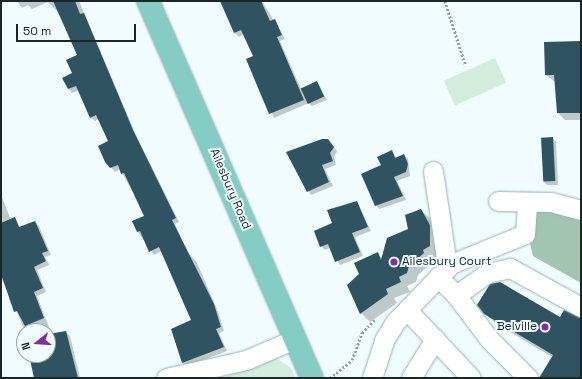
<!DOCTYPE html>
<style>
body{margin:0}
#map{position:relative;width:582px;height:379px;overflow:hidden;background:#f0fcfd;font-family:"Space Grotesk",sans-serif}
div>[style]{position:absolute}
.green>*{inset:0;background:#d3ecdd;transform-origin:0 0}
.forest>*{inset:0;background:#a2c5b1}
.shadow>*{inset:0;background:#0003}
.building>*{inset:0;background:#305362;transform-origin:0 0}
.path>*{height:2.5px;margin-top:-1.25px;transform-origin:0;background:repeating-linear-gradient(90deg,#95a0a1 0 2px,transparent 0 4px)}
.roads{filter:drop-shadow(0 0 1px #94b1b4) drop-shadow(0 0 1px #94b1b4)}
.minor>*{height:19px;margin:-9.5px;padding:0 9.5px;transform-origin:9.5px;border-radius:9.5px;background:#fff}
.major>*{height:22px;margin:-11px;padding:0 11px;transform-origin:11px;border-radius:11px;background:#85cdc4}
.dots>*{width:11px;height:11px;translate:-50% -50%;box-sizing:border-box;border:2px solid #f0fcfd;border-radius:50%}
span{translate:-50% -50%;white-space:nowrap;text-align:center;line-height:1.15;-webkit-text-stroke:4px #f0fcfd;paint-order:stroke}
.street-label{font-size:12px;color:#1b2627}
.poi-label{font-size:12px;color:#1b2627}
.left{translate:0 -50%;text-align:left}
.right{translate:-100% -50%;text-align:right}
.frame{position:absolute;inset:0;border:2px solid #1b2627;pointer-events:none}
.north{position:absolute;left:16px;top:323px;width:40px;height:40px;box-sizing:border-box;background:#f0fcfd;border:1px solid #9ba6a7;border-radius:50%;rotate:253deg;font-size:11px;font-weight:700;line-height:16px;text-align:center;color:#1b2627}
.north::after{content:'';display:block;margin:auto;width:14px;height:18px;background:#802e9d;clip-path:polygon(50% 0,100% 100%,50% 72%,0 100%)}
.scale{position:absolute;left:16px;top:24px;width:120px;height:18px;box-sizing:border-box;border:2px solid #1b2627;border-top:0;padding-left:5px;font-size:12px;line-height:14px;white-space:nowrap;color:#1b2627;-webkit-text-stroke:3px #f0fcfd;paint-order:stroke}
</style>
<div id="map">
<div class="green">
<i style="left:495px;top:58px;width:27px;height:56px;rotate:66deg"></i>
<i style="clip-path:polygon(274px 356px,291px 368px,295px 378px,230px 378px,229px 374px)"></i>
</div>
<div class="forest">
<i style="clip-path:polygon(543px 210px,581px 217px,581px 283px,533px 256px,530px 243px,532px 212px)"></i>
</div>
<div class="shadow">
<i style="clip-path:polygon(17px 1px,79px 1px,136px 135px,179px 222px,175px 224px,186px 250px,197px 263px,217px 309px,224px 331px,219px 333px,227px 351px,187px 366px,183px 363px,193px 321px,162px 251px,154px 255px,138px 232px,133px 222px,146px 216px,120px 169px,115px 172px,106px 161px,109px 142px,99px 119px,95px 121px,91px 118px,79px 90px,72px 93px,69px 89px,78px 56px,60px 14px,48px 2px,32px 9px,28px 5px,22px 8px)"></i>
<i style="clip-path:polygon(221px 1px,262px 1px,285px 39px,280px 41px,301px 89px,317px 82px,327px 100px,312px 106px,309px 103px,274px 118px,247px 60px,255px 56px,244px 34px,239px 37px,235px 33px)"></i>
<i style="clip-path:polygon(581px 42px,581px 120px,565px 120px,558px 113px,555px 82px,546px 75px)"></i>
<i style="clip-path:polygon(552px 138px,556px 142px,558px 185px,547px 185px,543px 181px)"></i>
<i style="clip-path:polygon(328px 140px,337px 151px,334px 157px,336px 165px,325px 169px,333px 186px,311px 195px,288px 153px)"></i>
<i style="clip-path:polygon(392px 152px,397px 158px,404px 155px,408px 159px,410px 176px,397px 181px,406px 200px,379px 209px,376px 205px,382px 166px)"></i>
<i style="clip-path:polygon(1px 195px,11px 220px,14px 218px,21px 228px,35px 222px,39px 226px,51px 255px,45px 257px,49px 265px,37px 270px,46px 292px,37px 296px,52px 335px,66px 332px,70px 336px,80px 378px,35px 378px,30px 355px,48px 355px,48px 331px,25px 331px,1px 277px)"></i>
<i style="clip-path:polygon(357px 202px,371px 231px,355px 237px,363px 256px,340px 265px,330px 248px,325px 250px,321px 246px,334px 224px)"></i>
<i style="clip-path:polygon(421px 210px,434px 222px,439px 255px,431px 259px,433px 262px,418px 275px,416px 282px,407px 286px,410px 292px,394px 298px,397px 303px,370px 322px,361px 313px,360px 274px,377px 254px,382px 258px,409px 230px)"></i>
<i style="clip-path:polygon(485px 313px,581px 320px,581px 378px,540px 378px,552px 357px,495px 323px)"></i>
<i style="clip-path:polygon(229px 376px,231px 378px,221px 378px)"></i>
</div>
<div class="building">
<i style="clip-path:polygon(53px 1px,75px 1px,80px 14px,84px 13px,133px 130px,176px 218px,172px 220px,214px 304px,221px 327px,216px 329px,224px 347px,182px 363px,171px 329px,191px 320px,159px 247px,149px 252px,140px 231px,137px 232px,132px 221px,144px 216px,124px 173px,121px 174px,118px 165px,110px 168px,105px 162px,98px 146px,108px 141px,96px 115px,90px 118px,76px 86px,68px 89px,62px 78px,72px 73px,66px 60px,77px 55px)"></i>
<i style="clip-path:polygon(220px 1px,261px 1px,270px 21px,275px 19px,282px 35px,277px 37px,304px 100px,269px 114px,246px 59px,253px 56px,241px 30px,234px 33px)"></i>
<i style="clip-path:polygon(581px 41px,581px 113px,557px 113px,554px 75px,545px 75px,544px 42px)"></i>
<i style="left:317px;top:81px;width:17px;height:18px;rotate:65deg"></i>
<i style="left:553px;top:137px;width:44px;height:12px;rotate:87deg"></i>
<i style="clip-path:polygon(322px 139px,328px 139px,334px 147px,330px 153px,333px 161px,322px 165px,329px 182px,307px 192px,286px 152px)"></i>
<i style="clip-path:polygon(392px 150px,395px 158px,404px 154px,408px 164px,406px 172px,394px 177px,403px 196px,375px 206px,361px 174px,381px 165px,377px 157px)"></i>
<i style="clip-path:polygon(357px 201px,368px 227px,352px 233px,360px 252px,335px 262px,328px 244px,320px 247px,314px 231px,332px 223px,327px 210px)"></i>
<i style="clip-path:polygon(421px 209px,430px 225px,430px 246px,423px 250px,424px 253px,409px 266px,407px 273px,399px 277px,401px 282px,386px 289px,388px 294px,360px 314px,347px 285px,359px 274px,354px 263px,378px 252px,381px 260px,387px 238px,408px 229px,405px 215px)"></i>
<i style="clip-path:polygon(15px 217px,19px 227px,35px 221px,48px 251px,42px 253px,46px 261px,34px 267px,43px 288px,34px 292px,44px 318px,25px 326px,17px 311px,14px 312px,1px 274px,1px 223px)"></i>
<i style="clip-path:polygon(500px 282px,560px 317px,564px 310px,581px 318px,581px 378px,539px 378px,553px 355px,484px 314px,477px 305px,490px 284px)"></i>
<i style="clip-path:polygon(66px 331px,78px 378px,34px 378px,29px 355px,48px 355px,48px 334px)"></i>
</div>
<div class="path">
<i style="left:445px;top:1px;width:68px;rotate:72.1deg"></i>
<i style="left:330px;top:378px;width:28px;rotate:-39deg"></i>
<i style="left:352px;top:360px;width:29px;rotate:-70deg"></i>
<i style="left:362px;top:333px;width:18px;rotate:-47deg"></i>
</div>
<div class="roads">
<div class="minor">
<i style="left:433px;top:171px;width:88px;rotate:81.5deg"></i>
<i style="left:446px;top:258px;width:8px;rotate:50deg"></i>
<i style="left:498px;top:201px;width:53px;rotate:1.1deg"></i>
<i style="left:551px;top:202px;width:31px;rotate:15deg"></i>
<i style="left:438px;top:277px;width:25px;rotate:45deg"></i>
<i style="left:456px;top:295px;width:38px;rotate:-35deg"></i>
<i style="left:487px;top:273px;width:24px;rotate:-12deg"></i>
<i style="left:510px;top:268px;width:81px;rotate:28.8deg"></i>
<i style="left:456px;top:295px;width:56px;rotate:52.9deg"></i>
<i style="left:490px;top:340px;width:54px;rotate:45deg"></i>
<i style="left:407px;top:310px;width:93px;rotate:46.7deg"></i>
<i style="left:166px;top:378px;width:82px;rotate:-12.7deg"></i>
<i style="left:246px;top:360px;width:53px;rotate:-23.2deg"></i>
<i style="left:372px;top:378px;width:40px;rotate:-72deg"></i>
<i style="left:384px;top:340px;width:22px;rotate:-58deg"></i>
<i style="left:396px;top:321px;width:79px;rotate:-46deg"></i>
<i style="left:451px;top:264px;width:80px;rotate:-22.1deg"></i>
<i style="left:525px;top:234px;width:31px;rotate:-86deg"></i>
<i style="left:411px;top:378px;width:46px;rotate:-58.4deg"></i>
</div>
<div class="major">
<i style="left:148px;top:1px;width:411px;rotate:66.5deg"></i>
</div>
</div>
<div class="dots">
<i style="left:394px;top:262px;background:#802e9d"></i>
<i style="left:545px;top:327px;background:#802e9d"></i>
</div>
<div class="street-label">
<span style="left:230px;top:189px;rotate:67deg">Ailesbury Road</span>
</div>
<div class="poi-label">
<span class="left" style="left:402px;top:262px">Ailesbury Court</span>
<span class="right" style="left:537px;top:327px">Belville</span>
</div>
<div class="frame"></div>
<div class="north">N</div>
<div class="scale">50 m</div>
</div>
